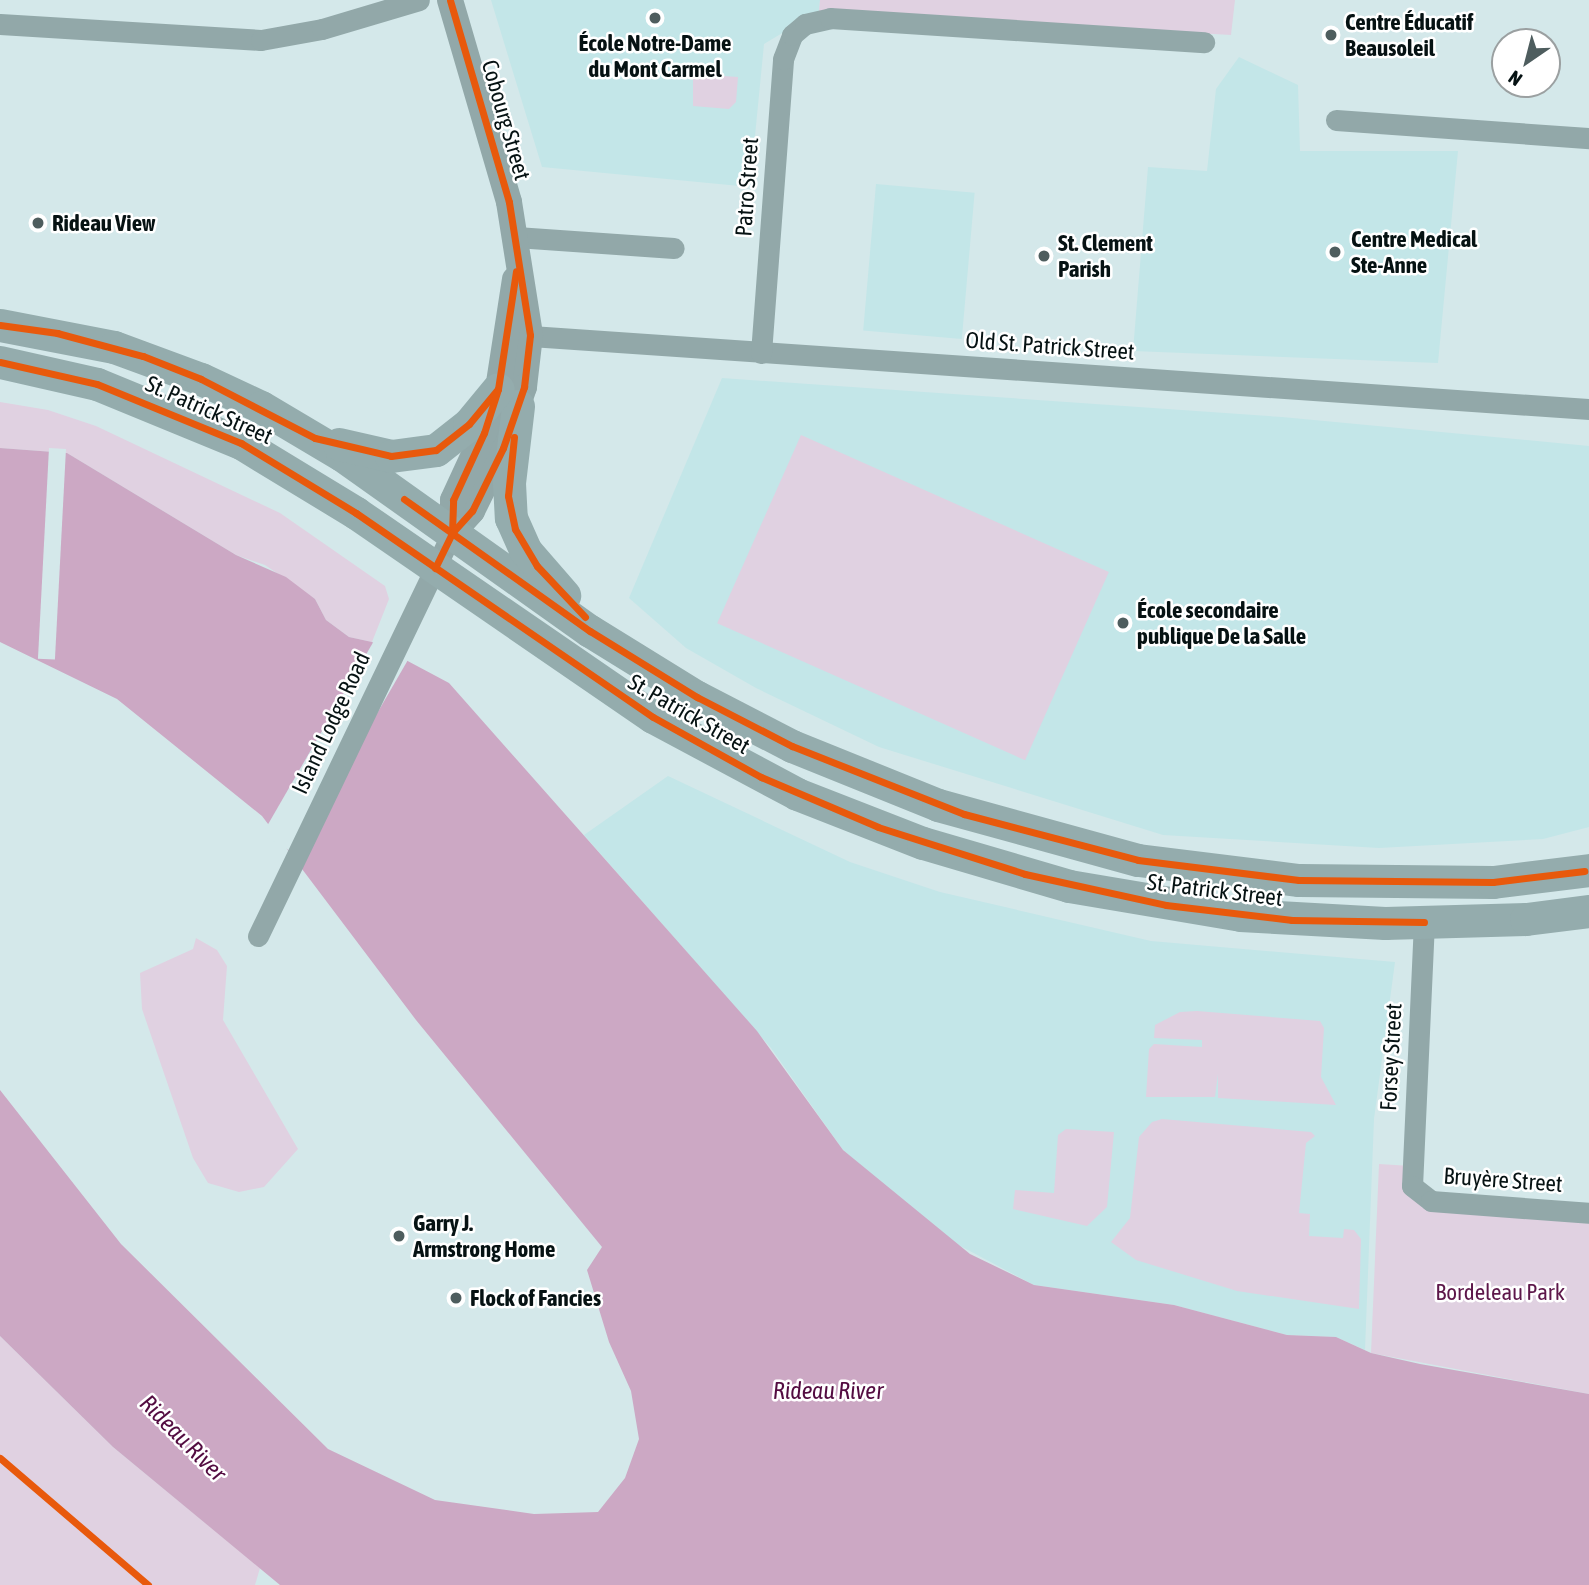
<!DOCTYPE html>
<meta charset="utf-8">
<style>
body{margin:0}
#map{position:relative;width:1589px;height:1585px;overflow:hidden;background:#d4e8ea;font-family:"Asap Condensed",sans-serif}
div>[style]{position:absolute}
.built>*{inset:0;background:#c3e6e8;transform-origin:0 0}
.green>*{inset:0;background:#e0d1e1;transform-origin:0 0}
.water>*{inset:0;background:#cca8c4}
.pier>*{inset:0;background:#d4e8ea;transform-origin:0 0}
.minor>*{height:21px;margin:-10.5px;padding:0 10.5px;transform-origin:10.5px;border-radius:10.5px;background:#92a8a9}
.tertiary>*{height:26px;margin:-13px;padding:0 13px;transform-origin:13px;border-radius:13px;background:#92a8a9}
.primary>*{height:33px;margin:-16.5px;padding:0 16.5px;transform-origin:16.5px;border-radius:16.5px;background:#94acad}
.cycleway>*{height:7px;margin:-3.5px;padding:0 3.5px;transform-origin:3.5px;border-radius:3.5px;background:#e8590c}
.dots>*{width:19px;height:19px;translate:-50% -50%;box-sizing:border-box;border:4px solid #fff;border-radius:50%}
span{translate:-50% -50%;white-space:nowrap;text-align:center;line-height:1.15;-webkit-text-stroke:5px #fff;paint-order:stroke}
.poi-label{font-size:23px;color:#061213;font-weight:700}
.left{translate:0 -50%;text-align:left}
.street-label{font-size:23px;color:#061213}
.park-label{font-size:23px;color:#5d174a}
.water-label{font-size:24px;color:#530c41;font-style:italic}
.north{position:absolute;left:1491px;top:28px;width:70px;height:70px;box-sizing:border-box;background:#fff;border:2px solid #9ba0a1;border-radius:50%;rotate:215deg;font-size:19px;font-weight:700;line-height:28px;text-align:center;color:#061213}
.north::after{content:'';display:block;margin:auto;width:24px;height:32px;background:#4e5d5e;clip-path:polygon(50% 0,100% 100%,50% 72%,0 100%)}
</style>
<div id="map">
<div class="built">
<i style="clip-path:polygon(491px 0,820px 0,819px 11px,764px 44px,750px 187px,542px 167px)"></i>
<i style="clip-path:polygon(1239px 57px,1298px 85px,1300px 151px,1458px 151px,1438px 363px,1133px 351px,1148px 167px,1207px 171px,1216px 89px)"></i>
<i style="left:876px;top:184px;width:99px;height:147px;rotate:5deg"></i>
<i style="clip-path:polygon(722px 378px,1282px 417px,1589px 446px,1589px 827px,1543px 839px,1379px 848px,1163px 835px,879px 747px,756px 688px,686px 648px,629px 598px)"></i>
<i style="clip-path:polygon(668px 776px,850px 862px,940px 892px,1151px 941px,1395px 962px,1374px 1119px,1365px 1350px,1336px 1337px,1287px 1335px,1174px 1305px,1034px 1285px,949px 1240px,843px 1150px,771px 1048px,584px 835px)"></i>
</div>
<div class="green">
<i style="clip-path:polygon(820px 0,1235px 0,1231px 35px,819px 11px)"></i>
<i style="clip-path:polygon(693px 74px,738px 77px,736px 102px,729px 109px,693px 106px)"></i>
<i style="clip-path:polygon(0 402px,48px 410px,96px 426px,280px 513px,385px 586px,389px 599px,372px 642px,349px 637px,326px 620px,315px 599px,265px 565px,236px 555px,67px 453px,0 448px)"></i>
<i style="left:801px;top:435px;width:337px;height:206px;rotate:24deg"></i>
<i style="clip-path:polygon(196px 938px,217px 950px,227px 966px,223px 1020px,298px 1149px,264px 1187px,239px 1192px,208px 1183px,193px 1158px,142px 1009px,140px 973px,193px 949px)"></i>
<i style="clip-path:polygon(1197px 1011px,1320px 1021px,1324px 1028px,1321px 1077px,1336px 1105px,1218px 1098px,1218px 1074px,1215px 1097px,1146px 1097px,1149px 1049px,1154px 1044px,1202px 1047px,1202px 1040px,1154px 1038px,1155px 1025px,1180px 1012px)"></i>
<i style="clip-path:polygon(1162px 1119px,1311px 1132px,1315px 1136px,1306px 1143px,1299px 1213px,1310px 1214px,1309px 1236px,1343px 1238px,1344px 1229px,1354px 1230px,1361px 1239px,1359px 1309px,1237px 1291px,1136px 1260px,1111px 1242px,1130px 1218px,1139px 1137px,1152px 1122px)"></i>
<i style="clip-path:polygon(1066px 1129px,1114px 1132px,1107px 1207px,1087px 1226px,1013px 1209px,1015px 1190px,1054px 1193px,1058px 1135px)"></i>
<i style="clip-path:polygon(1379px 1164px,1411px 1166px,1416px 1192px,1589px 1213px,1589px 1394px,1371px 1353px)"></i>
<i style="clip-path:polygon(0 1336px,113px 1447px,260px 1568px,255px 1585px,0 1585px)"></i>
</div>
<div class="water">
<i style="clip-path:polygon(0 448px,67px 453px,236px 555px,286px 577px,315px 599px,326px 620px,349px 637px,372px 642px,449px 683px,757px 1031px,843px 1150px,970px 1254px,1034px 1285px,1174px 1305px,1287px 1335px,1336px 1337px,1371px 1353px,1420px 1364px,1589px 1394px,1589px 1585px,280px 1585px,113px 1447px,0 1336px,0 1090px,121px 1244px,328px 1449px,435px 1500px,534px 1514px,598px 1512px,625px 1478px,639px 1439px,631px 1391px,609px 1342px,587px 1270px,602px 1247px,416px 1020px,262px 816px,117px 699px,0 642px)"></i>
</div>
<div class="pier">
<i style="left:49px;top:448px;width:17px;height:211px;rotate:3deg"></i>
<i style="left:375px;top:639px;width:39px;height:226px;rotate:30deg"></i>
</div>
<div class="minor">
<i style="left:0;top:24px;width:261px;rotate:3.5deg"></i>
<i style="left:261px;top:40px;width:62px;rotate:-10.2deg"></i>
<i style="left:322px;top:29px;width:101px;rotate:-16.6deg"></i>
<i style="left:1336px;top:120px;width:254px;rotate:4.1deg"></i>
<i style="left:516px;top:237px;width:158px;rotate:4deg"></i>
<i style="left:516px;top:335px;width:1076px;rotate:3.95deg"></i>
<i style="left:761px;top:353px;width:295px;rotate:-85.7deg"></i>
<i style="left:783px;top:59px;width:26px;rotate:-69deg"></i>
<i style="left:792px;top:35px;width:17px;rotate:-40deg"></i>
<i style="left:805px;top:24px;width:26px;rotate:-13deg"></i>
<i style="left:830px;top:18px;width:375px;rotate:3.7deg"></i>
<i style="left:1424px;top:922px;width:264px;rotate:92.6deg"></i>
<i style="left:1412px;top:1186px;width:24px;rotate:38deg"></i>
<i style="left:1431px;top:1201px;width:158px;rotate:4.3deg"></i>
<i style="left:258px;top:936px;width:447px;rotate:-64.3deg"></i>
</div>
<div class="tertiary">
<i style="left:450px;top:0;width:210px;rotate:73.7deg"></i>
<i style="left:509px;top:202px;width:135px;rotate:81deg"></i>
<i style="left:530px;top:335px;width:52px;rotate:96.6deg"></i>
<i style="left:524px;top:387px;width:65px;rotate:109deg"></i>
<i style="left:503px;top:448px;width:70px;rotate:116.2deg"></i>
<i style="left:472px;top:511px;width:30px;rotate:132deg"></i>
<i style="left:452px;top:533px;width:33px;rotate:-88deg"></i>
<i style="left:453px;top:500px;width:74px;rotate:-65.2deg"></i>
<i style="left:484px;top:433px;width:46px;rotate:-72.3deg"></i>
<i style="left:498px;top:389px;width:111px;rotate:-81.2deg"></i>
</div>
<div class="primary">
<i style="left:0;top:325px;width:116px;rotate:10.9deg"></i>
<i style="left:114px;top:347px;width:93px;rotate:20.2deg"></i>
<i style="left:201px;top:379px;width:66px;rotate:25deg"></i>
<i style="left:261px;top:407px;width:94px;rotate:30.7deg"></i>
<i style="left:342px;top:455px;width:304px;rotate:35.4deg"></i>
<i style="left:590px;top:631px;width:126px;rotate:31.7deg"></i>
<i style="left:697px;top:697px;width:107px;rotate:27.3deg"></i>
<i style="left:792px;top:746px;width:157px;rotate:22deg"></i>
<i style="left:938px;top:805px;width:207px;rotate:15.4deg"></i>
<i style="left:1138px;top:860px;width:162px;rotate:7.1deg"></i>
<i style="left:1299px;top:880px;width:194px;rotate:0.6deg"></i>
<i style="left:1493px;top:882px;width:97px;rotate:-7.1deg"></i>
<i style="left:0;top:362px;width:99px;rotate:12.8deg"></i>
<i style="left:97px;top:384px;width:156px;rotate:22.3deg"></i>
<i style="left:241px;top:443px;width:135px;rotate:31.3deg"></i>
<i style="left:356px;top:513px;width:360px;rotate:34.5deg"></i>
<i style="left:653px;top:717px;width:163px;rotate:28.1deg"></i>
<i style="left:797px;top:794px;width:135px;rotate:21.3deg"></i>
<i style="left:923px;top:843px;width:152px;rotate:16.4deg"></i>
<i style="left:1069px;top:886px;width:173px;rotate:9.6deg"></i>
<i style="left:1240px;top:915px;width:145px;rotate:3.2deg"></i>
<i style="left:1385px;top:923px;width:141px;rotate:-1.6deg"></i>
<i style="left:1526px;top:919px;width:64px;rotate:-7.2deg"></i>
<i style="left:518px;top:406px;width:78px;rotate:96.7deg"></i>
<i style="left:509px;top:483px;width:35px;rotate:87deg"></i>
<i style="left:511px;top:518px;width:35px;rotate:66deg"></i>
<i style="left:525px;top:550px;width:60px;rotate:49.1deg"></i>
<i style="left:339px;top:444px;width:53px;rotate:13deg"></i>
<i style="left:391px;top:456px;width:45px;rotate:-7.6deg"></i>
<i style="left:436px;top:450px;width:42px;rotate:-38.2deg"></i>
<i style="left:469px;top:424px;width:45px;rotate:-50.4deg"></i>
</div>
<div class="cycleway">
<i style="left:0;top:325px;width:58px;rotate:8deg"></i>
<i style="left:57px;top:333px;width:89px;rotate:15deg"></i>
<i style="left:143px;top:356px;width:62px;rotate:21.6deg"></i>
<i style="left:201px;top:379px;width:128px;rotate:27.4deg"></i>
<i style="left:315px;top:438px;width:78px;rotate:13.3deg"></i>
<i style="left:391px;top:456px;width:45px;rotate:-7.6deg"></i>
<i style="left:436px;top:450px;width:42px;rotate:-38.2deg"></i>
<i style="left:469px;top:424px;width:45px;rotate:-50.4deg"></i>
<i style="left:0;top:362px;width:99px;rotate:12.8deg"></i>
<i style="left:97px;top:384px;width:156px;rotate:22.3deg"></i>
<i style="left:241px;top:443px;width:135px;rotate:31.3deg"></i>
<i style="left:356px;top:513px;width:360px;rotate:34.5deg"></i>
<i style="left:653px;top:717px;width:124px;rotate:29.1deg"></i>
<i style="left:761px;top:777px;width:127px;rotate:23.1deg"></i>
<i style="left:878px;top:827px;width:154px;rotate:17.7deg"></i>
<i style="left:1025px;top:874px;width:144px;rotate:12.4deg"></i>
<i style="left:1166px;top:905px;width:127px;rotate:6.8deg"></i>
<i style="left:1292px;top:920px;width:132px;rotate:0.9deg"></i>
<i style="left:514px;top:437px;width:59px;rotate:95.8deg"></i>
<i style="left:508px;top:496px;width:34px;rotate:78deg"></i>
<i style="left:515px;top:529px;width:43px;rotate:59.3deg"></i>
<i style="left:537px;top:566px;width:70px;rotate:46.7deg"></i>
<i style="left:404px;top:499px;width:228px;rotate:35.4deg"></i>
<i style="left:590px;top:631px;width:126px;rotate:31.7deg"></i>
<i style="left:697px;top:697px;width:107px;rotate:27.3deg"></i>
<i style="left:792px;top:746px;width:185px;rotate:21.6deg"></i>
<i style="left:964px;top:814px;width:180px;rotate:14.8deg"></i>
<i style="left:1138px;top:860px;width:162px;rotate:7.1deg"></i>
<i style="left:1299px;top:880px;width:194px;rotate:0.6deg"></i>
<i style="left:1493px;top:882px;width:92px;rotate:-6.9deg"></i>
<i style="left:452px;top:533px;width:33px;rotate:-88deg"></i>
<i style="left:453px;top:500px;width:74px;rotate:-65.2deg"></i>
<i style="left:484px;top:433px;width:46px;rotate:-72.3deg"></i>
<i style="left:498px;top:389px;width:119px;rotate:-81.3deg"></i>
<i style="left:435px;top:568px;width:39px;rotate:-64deg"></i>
<i style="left:452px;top:533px;width:30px;rotate:-48deg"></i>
<i style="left:472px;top:511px;width:70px;rotate:-63.8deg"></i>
<i style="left:503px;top:448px;width:65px;rotate:-71deg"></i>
<i style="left:524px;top:387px;width:52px;rotate:-83.4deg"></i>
<i style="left:530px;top:335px;width:135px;rotate:-99deg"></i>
<i style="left:509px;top:202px;width:210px;rotate:-106.3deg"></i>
<i style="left:0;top:1458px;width:195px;rotate:40.6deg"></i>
</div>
<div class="dots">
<i style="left:655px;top:18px;background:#4e5d5e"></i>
<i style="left:1331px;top:35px;background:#4e5d5e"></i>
<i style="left:38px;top:223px;background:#4e5d5e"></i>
<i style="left:1335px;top:252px;background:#4e5d5e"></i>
<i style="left:1044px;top:256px;background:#4e5d5e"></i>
<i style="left:1123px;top:623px;background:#4e5d5e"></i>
<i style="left:399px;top:1236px;background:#4e5d5e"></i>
<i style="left:456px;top:1298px;background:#4e5d5e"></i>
</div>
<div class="poi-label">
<span class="left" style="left:1345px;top:35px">Centre Éducatif<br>Beausoleil</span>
<span style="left:655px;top:56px">École Notre-Dame<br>du Mont Carmel</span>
<span class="left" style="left:52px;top:223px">Rideau View</span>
<span class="left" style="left:1351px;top:252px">Centre Medical<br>Ste-Anne</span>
<span class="left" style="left:1058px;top:256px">St. Clement<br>Parish</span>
<span class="left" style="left:1137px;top:623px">École secondaire<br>publique De la Salle</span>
<span class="left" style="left:413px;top:1236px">Garry J.<br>Armstrong Home</span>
<span class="left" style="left:470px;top:1298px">Flock of Fancies</span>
</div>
<div class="street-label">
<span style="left:506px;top:120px;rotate:74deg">Cobourg Street</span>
<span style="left:747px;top:187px;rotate:-86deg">Patro Street</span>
<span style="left:1050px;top:346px;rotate:4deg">Old St. Patrick Street</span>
<span style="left:209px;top:410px;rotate:24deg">St. Patrick Street</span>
<span style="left:689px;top:714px;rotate:30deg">St. Patrick Street</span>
<span style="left:331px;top:723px;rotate:-65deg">Island Lodge Road</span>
<span style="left:1215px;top:890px;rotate:7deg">St. Patrick Street</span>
<span style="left:1391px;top:1057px;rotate:-87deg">Forsey Street</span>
<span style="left:1503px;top:1180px;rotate:4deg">Bruyère Street</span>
</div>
<div class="park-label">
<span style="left:1500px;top:1292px">Bordeleau Park</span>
</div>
<div class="water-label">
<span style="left:828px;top:1391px">Rideau River</span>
<span style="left:183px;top:1438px;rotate:45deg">Rideau River</span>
</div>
<div class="north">N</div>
</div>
